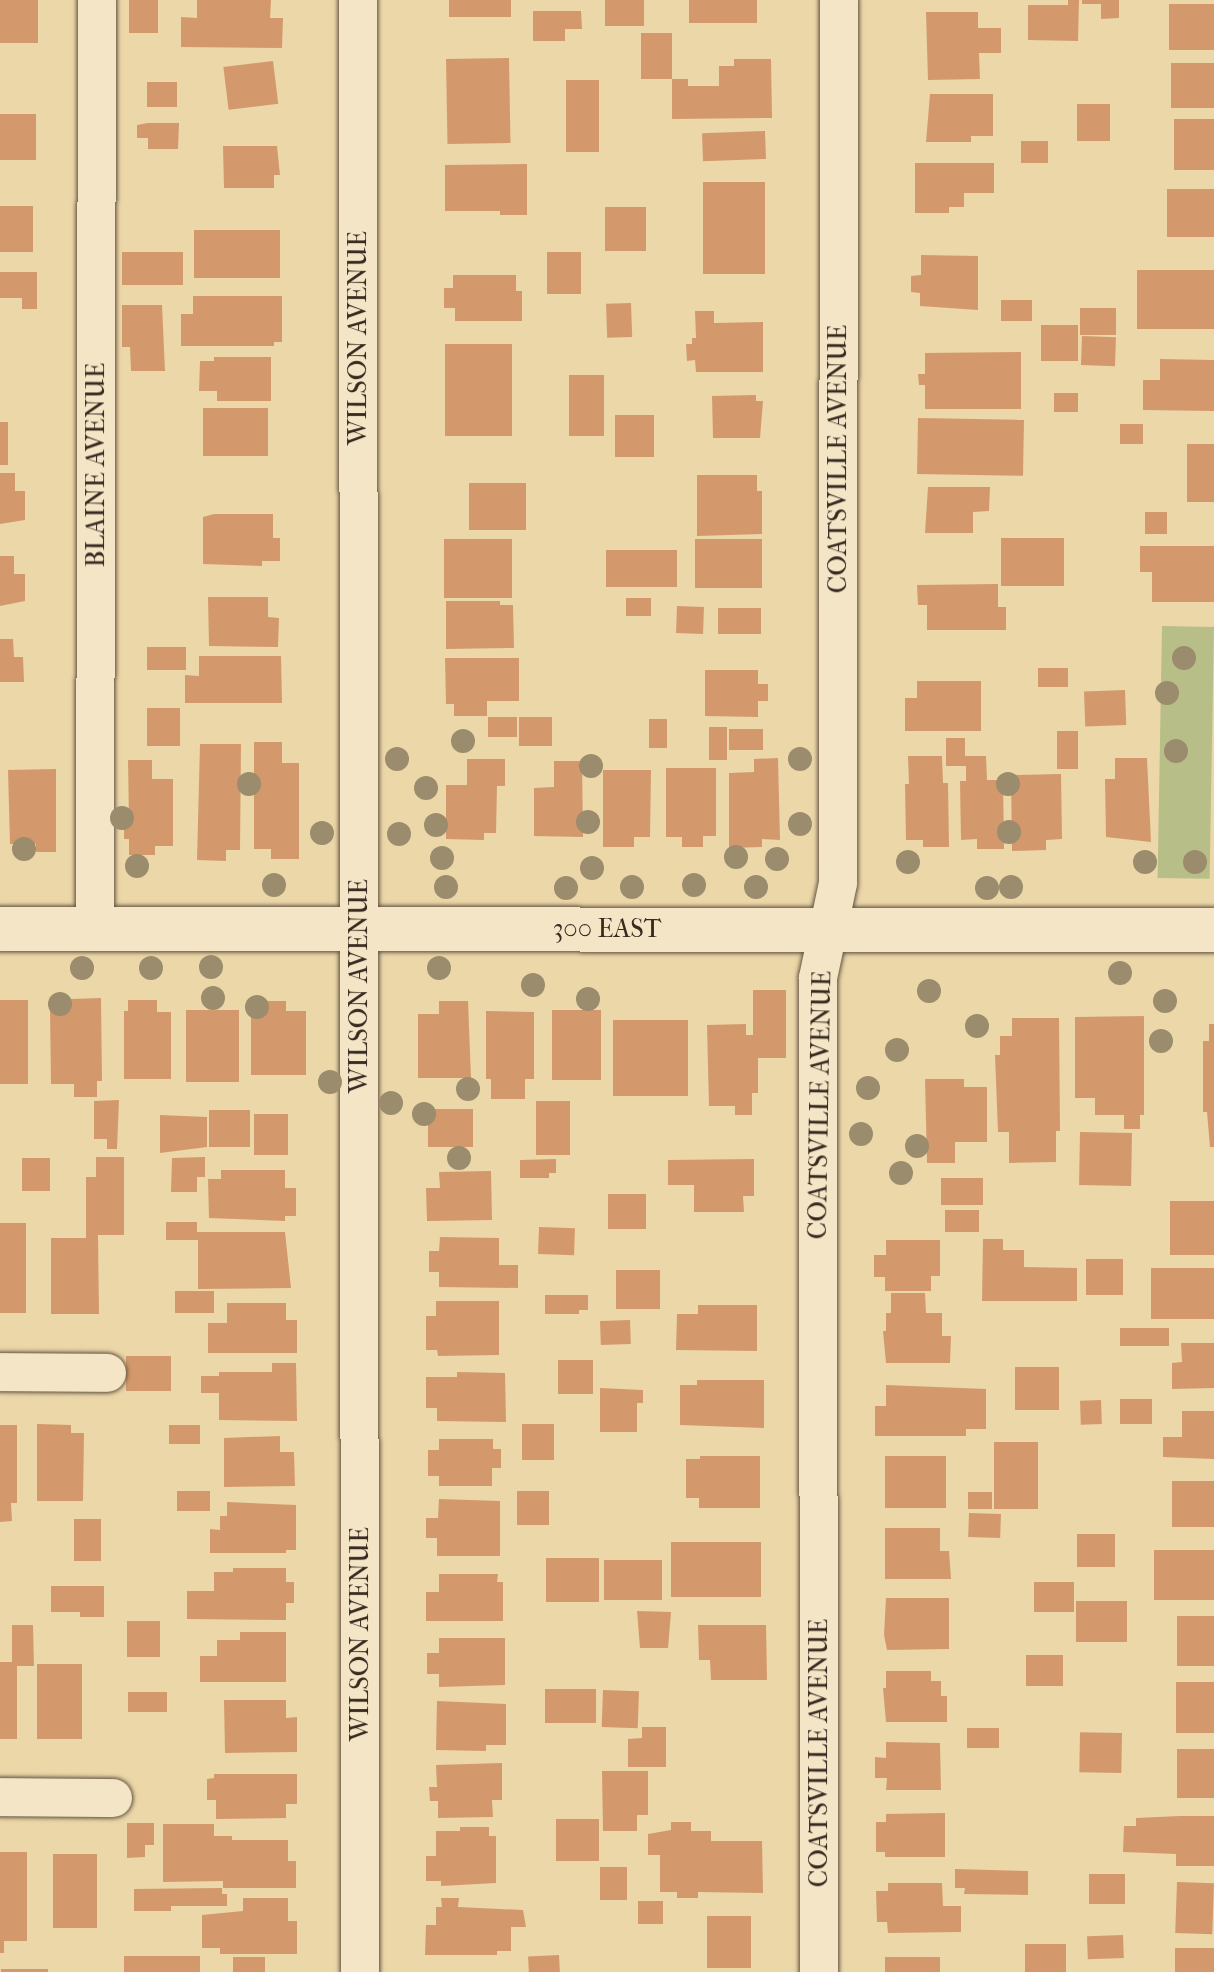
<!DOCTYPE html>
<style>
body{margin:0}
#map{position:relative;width:1214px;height:1972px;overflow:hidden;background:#ecd7a8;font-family:"IM FELL French Canon",serif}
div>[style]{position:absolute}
.green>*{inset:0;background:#b8be87;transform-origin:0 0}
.building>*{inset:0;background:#d3996c;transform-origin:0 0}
.roads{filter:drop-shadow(0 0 2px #645543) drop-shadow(0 0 2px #645543)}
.street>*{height:38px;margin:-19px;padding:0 19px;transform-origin:19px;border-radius:19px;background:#f3e5c6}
.secondary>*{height:44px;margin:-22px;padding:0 22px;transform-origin:22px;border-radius:22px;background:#f3e5c6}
.trees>*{width:24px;height:24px;margin:-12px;border-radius:50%;background:#9a8c6c}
span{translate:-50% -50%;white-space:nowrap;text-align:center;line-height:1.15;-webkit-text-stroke:8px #f3e5c6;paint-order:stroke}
.street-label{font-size:26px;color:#372a21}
</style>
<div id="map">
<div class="green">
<i style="left:1162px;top:626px;width:52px;height:252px;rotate:1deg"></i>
</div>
<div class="building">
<i style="left:0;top:0;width:38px;height:43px"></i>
<i style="left:129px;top:0;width:29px;height:33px"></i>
<i style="clip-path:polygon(197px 0,271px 0,270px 18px,283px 18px,282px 48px,181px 47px,181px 17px,197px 18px)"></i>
<i style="left:449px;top:0;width:62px;height:17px"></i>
<i style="left:605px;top:0;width:39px;height:26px"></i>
<i style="left:689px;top:0;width:68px;height:23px"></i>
<i style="clip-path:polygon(1068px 0,1079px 0,1078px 41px,1028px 40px,1028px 5px,1068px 5px)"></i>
<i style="clip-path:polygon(1082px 0,1119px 0,1119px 18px,1101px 19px,1101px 4px,1082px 4px)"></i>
<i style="left:1214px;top:4px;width:46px;height:45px;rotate:90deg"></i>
<i style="clip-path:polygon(533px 11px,581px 11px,582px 29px,565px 29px,565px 41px,533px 41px)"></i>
<i style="clip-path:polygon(926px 12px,978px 12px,978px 28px,1001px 28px,1001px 53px,979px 53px,980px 79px,928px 80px)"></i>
<i style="left:641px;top:33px;width:31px;height:46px"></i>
<i style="left:509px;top:58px;width:85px;height:63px;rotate:89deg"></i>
<i style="clip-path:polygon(734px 59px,771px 59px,772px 118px,672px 119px,672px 79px,688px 79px,688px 86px,719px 86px,719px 66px,734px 66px)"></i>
<i style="left:273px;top:61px;width:43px;height:50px;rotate:83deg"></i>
<i style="left:1171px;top:63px;width:43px;height:45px"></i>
<i style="left:566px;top:80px;width:33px;height:72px"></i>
<i style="left:147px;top:82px;width:30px;height:25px"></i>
<i style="clip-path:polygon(930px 94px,993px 94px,993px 136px,971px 136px,971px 142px,926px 142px)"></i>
<i style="left:1077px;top:104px;width:33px;height:37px"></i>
<i style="left:0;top:114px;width:36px;height:46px"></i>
<i style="left:1174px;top:119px;width:40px;height:51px"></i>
<i style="clip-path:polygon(148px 123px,179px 123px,178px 149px,148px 149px,148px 138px,137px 138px,137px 125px)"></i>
<i style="left:765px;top:131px;width:28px;height:63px;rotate:88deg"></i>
<i style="left:1021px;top:141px;width:27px;height:22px"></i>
<i style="clip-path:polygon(223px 146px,277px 146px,280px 175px,274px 175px,274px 188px,224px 188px)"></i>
<i style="clip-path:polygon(915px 163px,994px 163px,994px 193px,964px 193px,964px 207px,949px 207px,949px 213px,915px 213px)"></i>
<i style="clip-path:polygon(527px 164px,527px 215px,500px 215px,500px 211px,445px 211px,445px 165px)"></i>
<i style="left:703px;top:182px;width:62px;height:92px"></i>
<i style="left:1167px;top:189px;width:47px;height:48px"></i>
<i style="left:0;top:206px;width:33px;height:46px"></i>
<i style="left:605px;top:207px;width:41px;height:44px"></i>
<i style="left:280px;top:230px;width:48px;height:86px;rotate:90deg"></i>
<i style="left:122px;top:252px;width:61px;height:33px"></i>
<i style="left:547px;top:252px;width:34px;height:42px"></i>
<i style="clip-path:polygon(921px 255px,978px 256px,978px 310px,920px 306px,920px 293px,911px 292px,911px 276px,921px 275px)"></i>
<i style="left:1137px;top:270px;width:77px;height:59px"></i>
<i style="clip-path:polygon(0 272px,37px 272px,37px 309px,22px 309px,22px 298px,0 298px)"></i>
<i style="clip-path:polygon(453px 275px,516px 275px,516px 291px,522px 291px,522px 321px,455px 321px,455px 308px,444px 308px,444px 288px,453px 288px)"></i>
<i style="clip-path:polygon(193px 296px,282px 296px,282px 342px,274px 342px,274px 346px,181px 346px,181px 314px,193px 314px)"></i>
<i style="left:1001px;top:300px;width:31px;height:21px"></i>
<i style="left:631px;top:303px;width:34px;height:25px;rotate:88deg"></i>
<i style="clip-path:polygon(122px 305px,162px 305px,165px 371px,131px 371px,130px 347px,122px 347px)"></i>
<i style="left:1080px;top:308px;width:36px;height:27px"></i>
<i style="clip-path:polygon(695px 311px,714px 311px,714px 323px,763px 322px,763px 372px,696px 372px,695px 360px,687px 361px,686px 344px,692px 344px,692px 338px,696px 338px)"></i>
<i style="left:1078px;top:325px;width:36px;height:37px;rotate:90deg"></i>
<i style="left:1082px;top:336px;width:34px;height:29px;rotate:2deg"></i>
<i style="left:445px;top:344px;width:67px;height:92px"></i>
<i style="clip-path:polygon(1021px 352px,1021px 409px,925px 409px,925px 385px,919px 385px,918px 374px,925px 374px,925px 353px)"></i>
<i style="clip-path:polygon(214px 357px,271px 357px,271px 401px,217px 401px,217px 391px,199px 391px,200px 361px,214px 361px)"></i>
<i style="clip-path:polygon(1160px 359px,1214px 360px,1214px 411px,1143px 410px,1143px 380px,1160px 380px)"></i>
<i style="left:569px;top:375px;width:35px;height:61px"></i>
<i style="left:1054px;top:393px;width:24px;height:19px"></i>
<i style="clip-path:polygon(756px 395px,756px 401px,763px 401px,760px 438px,713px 438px,712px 396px)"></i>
<i style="left:203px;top:408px;width:65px;height:48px"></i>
<i style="left:654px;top:415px;width:42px;height:39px;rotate:90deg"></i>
<i style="left:918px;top:418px;width:106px;height:56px;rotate:1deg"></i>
<i style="left:0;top:422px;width:8px;height:43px"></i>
<i style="left:1120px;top:424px;width:23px;height:20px"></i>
<i style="left:1187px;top:444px;width:27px;height:58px"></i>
<i style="clip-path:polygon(0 473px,15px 473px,15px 491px,25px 491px,25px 520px,0 524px)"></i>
<i style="clip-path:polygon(697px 475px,757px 475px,757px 491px,762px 491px,762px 534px,697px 536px)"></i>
<i style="left:526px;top:483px;width:47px;height:57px;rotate:90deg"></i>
<i style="clip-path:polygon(928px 487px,990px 487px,989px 511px,973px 512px,973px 533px,925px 533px)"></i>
<i style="left:1145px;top:512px;width:22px;height:22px"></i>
<i style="clip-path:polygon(214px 514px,273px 514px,273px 538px,280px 538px,280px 561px,262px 561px,262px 566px,203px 564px,203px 517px)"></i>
<i style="left:1064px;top:538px;width:48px;height:63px;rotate:90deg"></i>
<i style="left:444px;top:539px;width:68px;height:59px"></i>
<i style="left:695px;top:539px;width:67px;height:49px"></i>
<i style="clip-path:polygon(1140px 546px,1214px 546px,1214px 602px,1152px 602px,1152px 572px,1140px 572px)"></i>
<i style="left:606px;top:550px;width:71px;height:37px"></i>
<i style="clip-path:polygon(0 556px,14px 556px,14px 574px,25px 574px,25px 601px,0 606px)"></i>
<i style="clip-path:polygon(998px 584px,998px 607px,1006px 607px,1006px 630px,927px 630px,927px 605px,918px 605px,917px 585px)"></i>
<i style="clip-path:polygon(208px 597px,268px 597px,268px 617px,279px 618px,278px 647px,209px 646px)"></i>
<i style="left:626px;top:598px;width:25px;height:18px"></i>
<i style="clip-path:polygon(446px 601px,500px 601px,500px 605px,513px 605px,514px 648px,446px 649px)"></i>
<i style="left:677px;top:606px;width:27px;height:27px;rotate:2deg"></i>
<i style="left:718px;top:608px;width:43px;height:26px"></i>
<i style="clip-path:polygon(0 639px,13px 639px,14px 657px,23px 657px,24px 682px,0 682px)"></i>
<i style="left:147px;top:647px;width:39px;height:23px"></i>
<i style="clip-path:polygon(199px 656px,281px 656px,282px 703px,185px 703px,185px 675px,199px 676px)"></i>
<i style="clip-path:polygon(445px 658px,519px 658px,519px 701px,487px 701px,487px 716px,454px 716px,454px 704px,446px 704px)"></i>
<i style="left:1038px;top:668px;width:30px;height:19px"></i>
<i style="clip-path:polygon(705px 670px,758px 670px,758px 684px,768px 684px,768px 701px,758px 701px,758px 717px,705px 716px)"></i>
<i style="clip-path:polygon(917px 681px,981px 681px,981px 731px,905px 731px,905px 698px,917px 698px)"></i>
<i style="left:1125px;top:690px;width:35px;height:41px;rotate:88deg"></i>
<i style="left:147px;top:708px;width:33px;height:38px"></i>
<i style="left:488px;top:717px;width:29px;height:20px"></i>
<i style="left:552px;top:717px;width:29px;height:33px;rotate:90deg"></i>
<i style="left:649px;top:719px;width:18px;height:29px"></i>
<i style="left:709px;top:727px;width:18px;height:33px"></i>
<i style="left:729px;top:729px;width:34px;height:21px"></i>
<i style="left:1057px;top:731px;width:21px;height:38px"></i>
<i style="clip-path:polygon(946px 738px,965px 738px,965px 756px,986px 756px,987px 780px,1003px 780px,1004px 849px,977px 849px,977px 839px,961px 840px,960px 781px,966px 781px,966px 766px,946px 766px)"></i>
<i style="clip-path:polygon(254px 742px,282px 742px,282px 763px,299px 763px,299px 859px,271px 859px,271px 849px,254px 849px)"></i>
<i style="clip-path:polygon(200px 744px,241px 744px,240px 850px,226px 850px,226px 861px,197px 860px)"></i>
<i style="clip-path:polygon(908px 756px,942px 756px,943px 783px,948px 783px,949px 847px,923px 847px,923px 840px,906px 840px,905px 784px,909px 784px)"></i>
<i style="clip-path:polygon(778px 758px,780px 840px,762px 839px,762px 847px,729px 848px,729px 773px,754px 772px,754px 759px)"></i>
<i style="clip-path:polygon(1115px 758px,1147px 758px,1151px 842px,1106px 837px,1105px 779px,1115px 779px)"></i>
<i style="clip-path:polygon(467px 759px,505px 759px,505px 786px,497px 786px,496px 833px,484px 833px,484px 840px,446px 839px,446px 785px,467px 785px)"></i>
<i style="clip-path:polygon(128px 760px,152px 760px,152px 779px,173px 779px,173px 846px,155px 846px,155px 855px,129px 855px,129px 839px,124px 839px,124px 821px,129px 821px)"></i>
<i style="clip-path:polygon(554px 761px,582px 761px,583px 837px,534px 836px,534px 788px,554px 787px)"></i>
<i style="clip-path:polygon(666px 768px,716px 768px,716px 836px,703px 836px,703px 847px,682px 847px,682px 837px,666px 837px)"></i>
<i style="clip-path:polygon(56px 769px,56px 852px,36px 852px,36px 844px,10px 844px,8px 770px)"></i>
<i style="clip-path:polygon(603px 770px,651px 770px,650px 837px,634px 837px,634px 847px,603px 847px)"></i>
<i style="clip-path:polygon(1061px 774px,1062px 839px,1046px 840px,1046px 850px,1012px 851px,1011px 775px)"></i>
<i style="clip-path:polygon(753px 990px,786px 990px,786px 1058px,758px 1058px,758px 1093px,752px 1093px,752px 1115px,735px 1115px,735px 1106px,709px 1106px,707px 1025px,746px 1024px,746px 1035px,753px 1035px)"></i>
<i style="clip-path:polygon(101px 998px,102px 1081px,97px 1081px,97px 1097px,74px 1097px,74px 1084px,51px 1084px,50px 1010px,71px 1010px,71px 999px)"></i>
<i style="left:0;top:1000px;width:28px;height:84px"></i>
<i style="clip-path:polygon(128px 1000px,157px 1000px,157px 1012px,171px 1012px,171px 1079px,124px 1079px,124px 1011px,128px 1011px)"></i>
<i style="clip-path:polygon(265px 1001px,286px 1001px,286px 1011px,306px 1011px,306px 1075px,251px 1075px,251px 1010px,265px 1010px)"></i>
<i style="clip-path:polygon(439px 1001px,468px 1001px,471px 1078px,418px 1078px,418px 1014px,439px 1014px)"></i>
<i style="left:186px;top:1010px;width:53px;height:72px"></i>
<i style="left:552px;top:1010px;width:49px;height:70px"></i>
<i style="clip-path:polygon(486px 1011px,534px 1012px,534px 1079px,525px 1079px,525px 1099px,491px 1099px,491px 1079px,486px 1079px)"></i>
<i style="clip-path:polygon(1144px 1016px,1144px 1115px,1140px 1115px,1140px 1129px,1124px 1129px,1124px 1115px,1095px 1115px,1095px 1098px,1075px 1098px,1075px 1017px)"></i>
<i style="clip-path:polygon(1012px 1018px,1059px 1018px,1060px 1131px,1056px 1131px,1056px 1162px,1009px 1163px,1009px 1132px,998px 1132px,995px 1055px,1000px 1055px,1000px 1036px,1012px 1036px)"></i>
<i style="left:613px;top:1020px;width:75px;height:76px"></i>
<i style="clip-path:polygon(1209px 1024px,1214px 1024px,1214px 1147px,1210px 1147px,1207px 1112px,1203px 1112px,1203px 1041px,1209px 1041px)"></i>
<i style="clip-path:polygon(925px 1079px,964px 1079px,964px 1087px,987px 1087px,987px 1142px,955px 1142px,955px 1163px,927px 1163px)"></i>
<i style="clip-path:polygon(119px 1100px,117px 1149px,107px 1149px,107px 1139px,94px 1139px,94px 1101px)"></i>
<i style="left:536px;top:1101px;width:34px;height:54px"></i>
<i style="left:473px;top:1109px;width:38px;height:45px;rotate:90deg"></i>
<i style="left:250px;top:1110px;width:37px;height:41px;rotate:90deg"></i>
<i style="left:254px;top:1114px;width:34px;height:41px"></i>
<i style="clip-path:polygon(160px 1115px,207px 1117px,207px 1147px,160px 1153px)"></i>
<i style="left:1080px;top:1132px;width:52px;height:53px;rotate:1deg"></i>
<i style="clip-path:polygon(96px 1157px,124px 1157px,124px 1235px,98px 1235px,99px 1314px,51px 1314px,51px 1238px,86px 1238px,86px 1177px,96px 1177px)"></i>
<i style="clip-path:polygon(205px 1157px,205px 1177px,197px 1177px,197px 1192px,171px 1192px,172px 1158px)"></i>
<i style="left:22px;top:1158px;width:28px;height:33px"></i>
<i style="clip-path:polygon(556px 1159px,556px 1173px,549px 1173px,549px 1178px,520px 1178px,520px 1160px)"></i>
<i style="clip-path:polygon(754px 1159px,754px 1196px,743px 1196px,744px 1212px,694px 1212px,694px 1185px,668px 1185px,668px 1160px)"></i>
<i style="clip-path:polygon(221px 1170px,285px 1170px,285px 1188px,296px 1188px,296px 1216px,285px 1216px,285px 1221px,209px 1218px,208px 1179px,221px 1179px)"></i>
<i style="clip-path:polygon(491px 1171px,492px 1220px,427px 1221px,426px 1188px,440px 1188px,439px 1172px)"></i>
<i style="left:983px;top:1178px;width:27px;height:42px;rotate:90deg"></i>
<i style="left:608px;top:1194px;width:38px;height:35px"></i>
<i style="left:1214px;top:1201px;width:54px;height:44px;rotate:90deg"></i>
<i style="left:945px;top:1210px;width:34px;height:22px"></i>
<i style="clip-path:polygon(166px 1222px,197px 1222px,197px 1232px,285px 1232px,291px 1288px,198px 1289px,198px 1240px,166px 1240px)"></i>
<i style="left:0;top:1223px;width:26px;height:90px"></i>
<i style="left:539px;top:1227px;width:36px;height:27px;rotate:2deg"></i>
<i style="clip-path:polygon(440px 1237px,499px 1238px,499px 1265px,518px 1265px,518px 1288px,439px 1287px,439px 1272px,429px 1272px,429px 1251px,439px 1251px)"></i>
<i style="clip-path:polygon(983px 1239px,1003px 1239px,1003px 1250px,1024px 1250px,1024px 1267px,1077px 1268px,1077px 1301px,982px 1301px)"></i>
<i style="clip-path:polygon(886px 1240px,940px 1240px,940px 1276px,931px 1276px,931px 1291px,885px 1291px,885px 1277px,874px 1277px,874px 1255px,886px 1255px)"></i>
<i style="left:1086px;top:1259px;width:37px;height:36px"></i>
<i style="left:1214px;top:1268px;width:51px;height:63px;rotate:90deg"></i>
<i style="left:616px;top:1270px;width:44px;height:39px"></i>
<i style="left:175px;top:1291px;width:39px;height:22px"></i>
<i style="clip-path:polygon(891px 1293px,925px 1293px,926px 1313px,942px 1313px,942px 1336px,951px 1336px,950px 1363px,886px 1363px,883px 1331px,886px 1331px,886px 1313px,891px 1313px)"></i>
<i style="clip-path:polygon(545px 1295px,588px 1295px,588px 1310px,579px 1310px,579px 1314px,545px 1314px)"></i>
<i style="clip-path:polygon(436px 1301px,499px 1301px,499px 1355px,438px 1356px,437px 1350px,426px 1350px,426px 1316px,436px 1316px)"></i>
<i style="clip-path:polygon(227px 1303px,286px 1303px,286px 1320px,297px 1320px,297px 1353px,208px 1353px,208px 1323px,227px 1323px)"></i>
<i style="clip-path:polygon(698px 1305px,757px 1305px,757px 1351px,676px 1350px,677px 1314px,698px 1314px)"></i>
<i style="left:630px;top:1320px;width:24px;height:30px;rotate:88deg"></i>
<i style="left:1169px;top:1328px;width:18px;height:49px;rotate:90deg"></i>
<i style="clip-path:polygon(1181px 1343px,1214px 1343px,1214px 1388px,1172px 1389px,1172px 1363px,1182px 1362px)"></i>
<i style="left:126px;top:1356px;width:45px;height:35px"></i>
<i style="left:558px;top:1360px;width:35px;height:34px"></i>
<i style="clip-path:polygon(272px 1363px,296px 1363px,297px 1421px,219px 1420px,219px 1393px,201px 1393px,201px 1376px,219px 1376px,219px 1372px,272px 1372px)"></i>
<i style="left:1059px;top:1367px;width:43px;height:44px;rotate:90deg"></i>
<i style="clip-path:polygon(457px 1372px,505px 1373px,506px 1422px,437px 1421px,437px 1408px,426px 1408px,426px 1377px,457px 1377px)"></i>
<i style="clip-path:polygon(697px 1380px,764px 1380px,764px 1428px,680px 1425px,680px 1385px,697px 1385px)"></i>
<i style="clip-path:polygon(886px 1385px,986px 1389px,986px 1429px,966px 1429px,966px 1436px,875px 1436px,875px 1406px,886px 1406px)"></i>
<i style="clip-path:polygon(600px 1388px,643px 1390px,643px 1403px,637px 1403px,637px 1432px,600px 1432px)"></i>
<i style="left:1120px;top:1399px;width:32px;height:25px"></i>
<i style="left:1101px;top:1400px;width:24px;height:21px;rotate:88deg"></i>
<i style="clip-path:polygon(1182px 1411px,1214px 1411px,1214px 1459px,1163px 1457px,1163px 1437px,1182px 1437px)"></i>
<i style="clip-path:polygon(37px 1424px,71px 1425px,71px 1433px,84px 1433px,83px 1501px,37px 1501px)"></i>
<i style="left:522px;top:1424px;width:32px;height:36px"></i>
<i style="clip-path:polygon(0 1425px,17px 1425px,17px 1503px,11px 1503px,12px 1521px,0 1522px)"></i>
<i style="left:169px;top:1425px;width:31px;height:19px"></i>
<i style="clip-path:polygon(280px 1436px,280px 1452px,294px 1452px,295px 1486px,224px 1487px,224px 1438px)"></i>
<i style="clip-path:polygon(439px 1439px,493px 1439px,493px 1449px,501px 1449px,501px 1468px,492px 1468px,492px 1486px,439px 1486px,439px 1476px,428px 1476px,428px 1450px,439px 1450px)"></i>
<i style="left:994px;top:1442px;width:44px;height:67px"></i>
<i style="clip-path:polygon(700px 1456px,760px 1456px,760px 1508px,699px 1508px,699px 1498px,686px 1498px,686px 1459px,700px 1459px)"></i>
<i style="left:885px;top:1456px;width:61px;height:52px"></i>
<i style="left:1172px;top:1481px;width:42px;height:46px"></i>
<i style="left:177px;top:1491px;width:33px;height:20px"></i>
<i style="left:517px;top:1491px;width:32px;height:34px"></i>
<i style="left:968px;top:1492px;width:24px;height:17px"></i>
<i style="clip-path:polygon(439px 1499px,500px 1501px,500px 1556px,437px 1556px,437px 1538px,426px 1538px,426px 1518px,438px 1518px)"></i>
<i style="clip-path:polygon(227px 1502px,296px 1505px,296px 1550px,286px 1550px,286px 1553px,210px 1553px,210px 1529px,220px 1530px,220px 1516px,227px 1516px)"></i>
<i style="left:969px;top:1513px;width:32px;height:24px;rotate:2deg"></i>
<i style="left:101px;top:1519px;width:42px;height:27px;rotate:90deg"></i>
<i style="clip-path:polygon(885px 1528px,940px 1528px,940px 1551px,949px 1551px,951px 1579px,885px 1579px)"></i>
<i style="left:1077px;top:1534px;width:38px;height:33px"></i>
<i style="left:671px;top:1542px;width:90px;height:55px"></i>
<i style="left:1154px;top:1550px;width:60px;height:50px"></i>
<i style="left:546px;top:1558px;width:53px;height:44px"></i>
<i style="left:604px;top:1560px;width:58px;height:40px"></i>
<i style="clip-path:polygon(233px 1568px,286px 1568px,286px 1582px,294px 1582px,294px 1603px,286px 1603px,286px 1620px,187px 1619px,187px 1591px,214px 1591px,214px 1572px,233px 1572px)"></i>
<i style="clip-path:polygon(439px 1574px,498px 1574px,497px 1582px,503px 1582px,503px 1621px,426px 1621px,426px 1592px,439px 1592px)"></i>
<i style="left:1034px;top:1582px;width:40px;height:30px"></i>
<i style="clip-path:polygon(51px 1586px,104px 1586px,104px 1617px,80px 1617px,80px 1612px,51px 1612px)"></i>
<i style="clip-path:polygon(886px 1598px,949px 1598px,949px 1649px,887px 1650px,884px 1635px)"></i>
<i style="left:1127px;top:1601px;width:41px;height:51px;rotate:90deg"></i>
<i style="clip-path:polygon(637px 1611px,671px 1612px,668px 1648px,640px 1648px)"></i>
<i style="left:1177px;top:1616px;width:37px;height:50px"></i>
<i style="left:127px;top:1621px;width:33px;height:36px"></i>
<i style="clip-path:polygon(12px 1625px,33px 1625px,34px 1666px,17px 1666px,17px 1739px,0 1739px,0 1662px,12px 1662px)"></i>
<i style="clip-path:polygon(698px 1625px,766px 1625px,767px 1680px,711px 1680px,710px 1660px,699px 1660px)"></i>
<i style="clip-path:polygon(240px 1632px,286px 1632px,286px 1682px,200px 1682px,200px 1656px,217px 1656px,217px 1640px,240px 1640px)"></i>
<i style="clip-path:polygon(439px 1638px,505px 1638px,505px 1685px,439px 1687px,439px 1674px,427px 1674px,427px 1653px,439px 1653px)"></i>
<i style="left:1026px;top:1655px;width:37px;height:31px"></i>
<i style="left:37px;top:1664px;width:45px;height:75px"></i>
<i style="clip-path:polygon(886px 1671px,931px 1671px,931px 1681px,941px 1681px,941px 1696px,947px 1696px,947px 1722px,886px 1722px,883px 1688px,886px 1688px)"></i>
<i style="left:1176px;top:1682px;width:38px;height:51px"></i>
<i style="left:545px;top:1689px;width:51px;height:34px"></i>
<i style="left:603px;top:1690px;width:36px;height:37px;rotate:2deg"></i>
<i style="left:128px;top:1692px;width:39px;height:20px"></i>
<i style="clip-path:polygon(224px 1700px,286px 1700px,286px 1718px,297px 1717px,297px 1752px,225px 1753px)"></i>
<i style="clip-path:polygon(437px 1701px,506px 1704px,506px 1745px,486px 1745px,486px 1751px,436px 1750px)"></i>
<i style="clip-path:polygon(642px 1727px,666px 1727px,666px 1767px,628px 1767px,628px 1739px,642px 1738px)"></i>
<i style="left:967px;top:1728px;width:32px;height:20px"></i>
<i style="left:1122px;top:1733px;width:40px;height:42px;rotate:91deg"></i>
<i style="clip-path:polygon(886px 1742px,940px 1743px,941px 1790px,886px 1790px,887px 1778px,875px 1778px,875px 1757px,886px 1758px)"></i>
<i style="left:1177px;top:1749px;width:37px;height:49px"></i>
<i style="clip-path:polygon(502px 1763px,502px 1800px,492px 1800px,493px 1817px,438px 1818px,438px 1801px,430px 1801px,429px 1787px,437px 1787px,436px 1765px)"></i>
<i style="clip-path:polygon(602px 1771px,648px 1771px,648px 1815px,637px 1815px,637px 1831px,603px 1831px)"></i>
<i style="clip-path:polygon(214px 1774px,297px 1774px,297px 1804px,286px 1804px,286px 1818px,216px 1819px,216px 1800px,207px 1800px,207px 1779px,214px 1778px)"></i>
<i style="clip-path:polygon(945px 1813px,945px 1857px,885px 1857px,885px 1852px,876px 1852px,876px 1822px,886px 1822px,886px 1814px)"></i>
<i style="clip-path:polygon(1180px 1816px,1214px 1816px,1214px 1866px,1176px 1866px,1176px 1854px,1123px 1852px,1124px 1826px,1136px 1826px,1136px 1818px)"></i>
<i style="left:556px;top:1819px;width:43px;height:42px"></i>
<i style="clip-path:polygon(671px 1822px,691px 1822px,691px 1831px,711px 1831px,711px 1841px,762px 1841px,763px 1893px,698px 1892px,698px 1898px,677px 1898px,677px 1892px,660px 1892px,660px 1855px,648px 1855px,648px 1834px,671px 1830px)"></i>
<i style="clip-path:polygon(127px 1823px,154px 1823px,154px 1845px,145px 1845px,145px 1857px,127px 1858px)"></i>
<i style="clip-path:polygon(163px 1824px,214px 1824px,214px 1836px,232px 1836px,232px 1840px,288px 1840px,288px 1861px,296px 1861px,296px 1888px,223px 1888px,223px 1881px,163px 1882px)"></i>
<i style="clip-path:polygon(460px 1827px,489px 1827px,489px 1836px,496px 1836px,496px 1883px,441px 1886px,441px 1881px,426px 1881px,426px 1856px,436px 1856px,436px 1831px,460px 1831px)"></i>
<i style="clip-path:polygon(0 1852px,27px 1852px,27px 1941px,4px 1941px,4px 1953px,0 1953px)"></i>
<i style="left:97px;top:1854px;width:74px;height:44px;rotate:90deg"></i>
<i style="left:600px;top:1867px;width:27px;height:33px"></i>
<i style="clip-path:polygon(955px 1869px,1028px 1871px,1028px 1895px,964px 1894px,965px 1888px,955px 1888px)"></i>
<i style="left:1089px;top:1874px;width:36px;height:30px"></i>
<i style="left:1177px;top:1882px;width:37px;height:51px;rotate:2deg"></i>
<i style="clip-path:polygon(888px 1883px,942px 1883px,943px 1906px,961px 1906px,961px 1932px,888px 1933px,887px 1922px,877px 1922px,876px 1891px,888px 1891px)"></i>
<i style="clip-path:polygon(222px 1888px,222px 1894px,227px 1894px,227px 1906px,171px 1906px,171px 1911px,134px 1911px,134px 1889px)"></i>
<i style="clip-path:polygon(243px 1898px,288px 1898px,288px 1921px,297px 1921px,297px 1954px,220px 1954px,220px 1948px,202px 1948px,202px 1915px,243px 1911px)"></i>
<i style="clip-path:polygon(441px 1898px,459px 1898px,458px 1907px,523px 1910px,526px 1927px,511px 1927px,511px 1951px,497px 1951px,497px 1955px,425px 1955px,426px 1925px,436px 1925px,436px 1907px,442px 1907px)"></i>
<i style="left:638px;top:1901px;width:25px;height:23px"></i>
<i style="left:707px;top:1916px;width:44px;height:52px"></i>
<i style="left:1123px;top:1935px;width:23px;height:36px;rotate:88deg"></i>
<i style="left:1066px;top:1944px;width:28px;height:41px;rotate:90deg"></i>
<i style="left:1214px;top:1948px;width:24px;height:39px;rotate:90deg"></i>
<i style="left:559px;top:1955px;width:17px;height:31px;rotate:87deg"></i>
<i style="left:124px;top:1956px;width:76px;height:16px"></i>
<i style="left:233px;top:1957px;width:32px;height:15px"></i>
<i style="left:885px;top:1957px;width:55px;height:15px"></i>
<i style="left:1px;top:1969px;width:47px;height:3px"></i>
</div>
<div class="roads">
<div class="street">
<i style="left:358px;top:0;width:1972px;rotate:89.94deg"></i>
<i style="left:95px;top:929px;width:929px;rotate:-89.88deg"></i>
<i style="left:0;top:1372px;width:107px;rotate:0.5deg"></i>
<i style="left:0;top:1797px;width:113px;rotate:0.5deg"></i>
<i style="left:819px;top:1972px;width:994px;rotate:-90.06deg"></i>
<i style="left:818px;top:978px;width:97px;rotate:-78.1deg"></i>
<i style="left:838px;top:883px;width:883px;rotate:-89.94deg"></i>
</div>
<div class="secondary">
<i style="left:0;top:929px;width:1214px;rotate:0.05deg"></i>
</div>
</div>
<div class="trees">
<i style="left:1184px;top:658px"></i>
<i style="left:1167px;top:693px"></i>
<i style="left:463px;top:741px"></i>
<i style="left:1176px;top:751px"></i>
<i style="left:397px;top:759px"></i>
<i style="left:800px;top:759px"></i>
<i style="left:591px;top:766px"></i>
<i style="left:249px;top:784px"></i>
<i style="left:1008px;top:784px"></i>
<i style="left:426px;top:788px"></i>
<i style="left:122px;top:818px"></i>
<i style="left:588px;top:822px"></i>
<i style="left:800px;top:824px"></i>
<i style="left:436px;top:825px"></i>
<i style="left:1009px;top:832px"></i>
<i style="left:322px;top:833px"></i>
<i style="left:399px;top:834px"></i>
<i style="left:24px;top:849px"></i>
<i style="left:736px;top:857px"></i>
<i style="left:442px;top:858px"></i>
<i style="left:777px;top:859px"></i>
<i style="left:908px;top:862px"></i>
<i style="left:1145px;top:862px"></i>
<i style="left:1195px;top:862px"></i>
<i style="left:137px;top:866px"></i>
<i style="left:592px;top:868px"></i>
<i style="left:274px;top:885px"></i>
<i style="left:694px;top:885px"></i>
<i style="left:446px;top:887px"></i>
<i style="left:632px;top:887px"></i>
<i style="left:756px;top:887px"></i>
<i style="left:1011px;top:887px"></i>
<i style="left:566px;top:888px"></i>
<i style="left:987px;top:888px"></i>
<i style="left:211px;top:967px"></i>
<i style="left:82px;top:968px"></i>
<i style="left:151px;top:968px"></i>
<i style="left:439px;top:968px"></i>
<i style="left:1120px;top:973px"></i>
<i style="left:533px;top:985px"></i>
<i style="left:929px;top:991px"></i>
<i style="left:213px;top:998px"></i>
<i style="left:588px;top:999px"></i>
<i style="left:1165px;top:1001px"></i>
<i style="left:60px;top:1004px"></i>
<i style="left:257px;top:1007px"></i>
<i style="left:977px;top:1026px"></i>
<i style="left:1161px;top:1041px"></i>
<i style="left:897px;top:1050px"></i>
<i style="left:330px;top:1082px"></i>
<i style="left:868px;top:1088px"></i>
<i style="left:468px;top:1089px"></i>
<i style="left:391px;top:1103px"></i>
<i style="left:424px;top:1114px"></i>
<i style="left:861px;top:1134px"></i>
<i style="left:917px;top:1146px"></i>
<i style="left:459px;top:1158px"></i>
<i style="left:901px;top:1173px"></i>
</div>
<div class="street-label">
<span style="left:358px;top:338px;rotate:-90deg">WILSON AVENUE</span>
<span style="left:838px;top:459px;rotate:-90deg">COATSVILLE AVENUE</span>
<span style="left:96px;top:465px;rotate:-90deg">BLAINE AVENUE</span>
<span style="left:607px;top:929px">300 EAST</span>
<span style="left:359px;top:986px;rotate:-90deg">WILSON AVENUE</span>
<span style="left:820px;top:1105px;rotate:-89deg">COATSVILLE AVENUE</span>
<span style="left:360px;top:1634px;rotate:-90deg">WILSON AVENUE</span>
<span style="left:819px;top:1753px;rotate:-90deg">COATSVILLE AVENUE</span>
</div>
</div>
